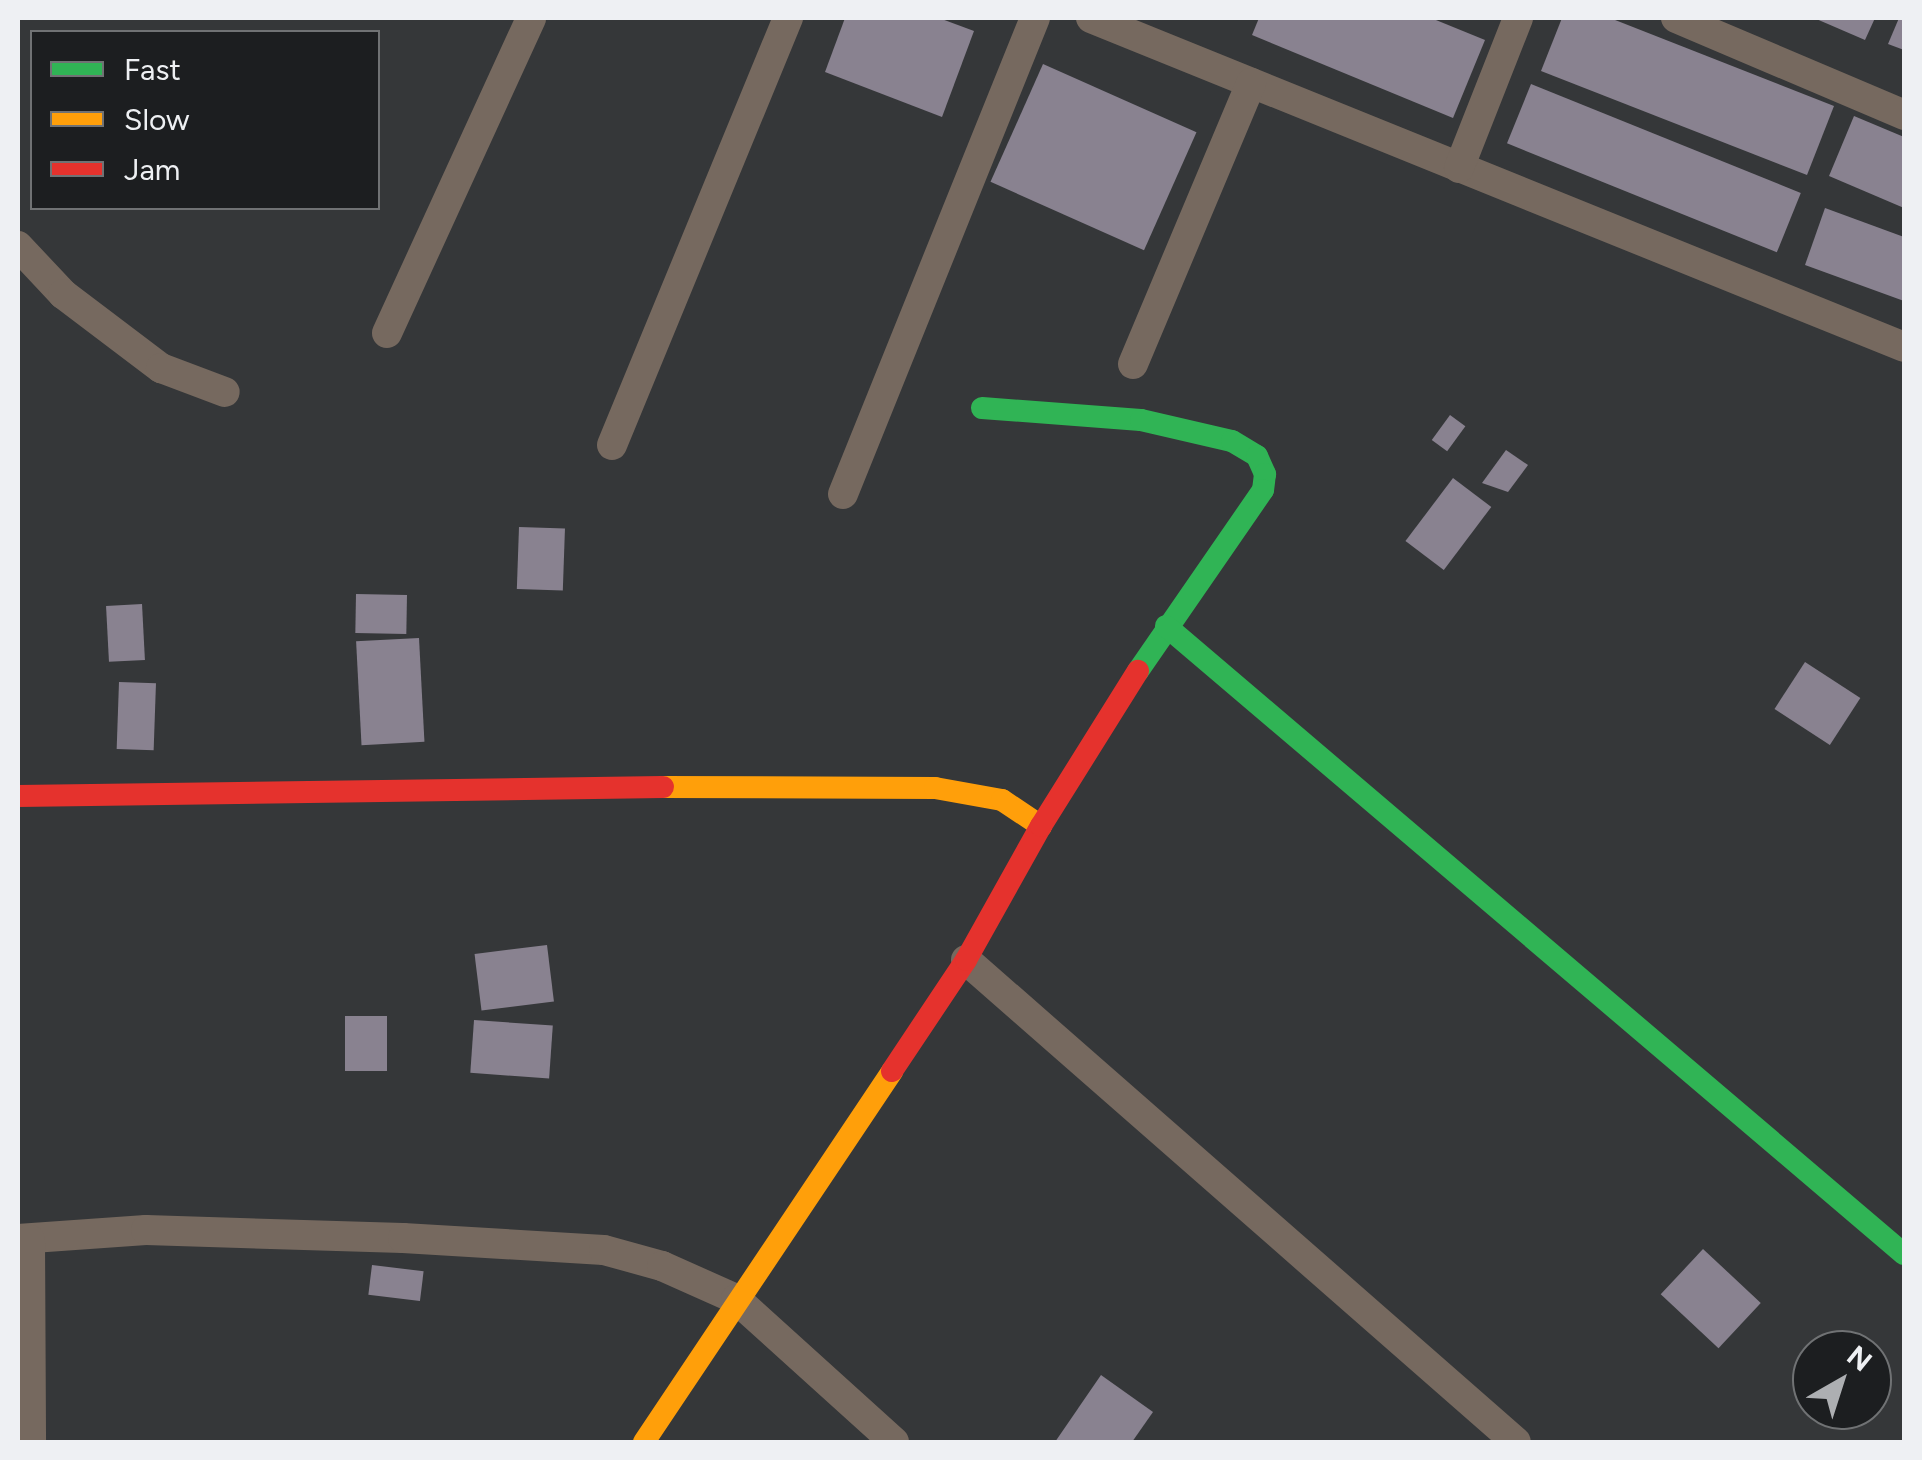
<!DOCTYPE html>
<style>
body{margin:0}
#map{position:relative;width:1922px;height:1460px;overflow:hidden;background:#353739;font-family:Figtree,sans-serif}
div>[style]{position:absolute}
.building>*{inset:0;background:#898290;transform-origin:0 0}
.street>*{height:30px;margin:-15px;padding:0 15px;transform-origin:15px;border-radius:15px;background:#76695f}
.fast>*{height:22px;margin:-11px;padding:0 11px;transform-origin:11px;border-radius:11px;background:#30b455}
.slow>*{height:22px;margin:-11px;padding:0 11px;transform-origin:11px;border-radius:11px;background:#ff9f0a}
.jam>*{height:22px;margin:-11px;padding:0 11px;transform-origin:11px;border-radius:11px;background:#e5322d}
span{translate:-50% -50%;white-space:nowrap;text-align:center;line-height:1.15;-webkit-text-stroke:10px #1c1e20;paint-order:stroke}
.frame{position:absolute;inset:0;border:20px solid #eef0f3;pointer-events:none}
.legend{position:absolute;left:30px;top:30px;width:350px;height:180px;box-sizing:border-box;background:#1c1e20;border:2px solid #707274;margin:0;padding:12px 18px;list-style:none;font-size:30px;color:#eef0f3}
.legend li{display:flex;align-items:center;gap:20px;height:50px}
.legend b{width:50px;border:2px solid #707274}
.north{position:absolute;left:1792px;top:1330px;width:100px;height:100px;box-sizing:border-box;background:#1c1e20;border:2px solid #707274;border-radius:50%;rotate:39deg;font-size:28px;font-weight:700;line-height:40px;text-align:center;color:#eef0f3}
.north::after{content:'';display:block;margin:auto;width:35px;height:45px;background:#adafb2;clip-path:polygon(50% 0,100% 100%,50% 72%,0 100%)}
</style>
<div id="map">
<div class="building">
<i style="clip-path:polygon(845px 18px,939px 18px,974px 31px,942px 117px,825px 72px)"></i>
<i style="clip-path:polygon(1259px 18px,1431px 18px,1485px 40px,1453px 118px,1252px 35px)"></i>
<i style="clip-path:polygon(1562px 18px,1610px 18px,1834px 106px,1807px 175px,1541px 71px)"></i>
<i style="clip-path:polygon(1814px 18px,1875px 18px,1865px 40px)"></i>
<i style="clip-path:polygon(1899px 18px,1904px 18px,1904px 50px,1888px 44px)"></i>
<i style="left:1043px;top:64px;width:168px;height:129px;rotate:24deg"></i>
<i style="left:1531px;top:84px;width:291px;height:64px;rotate:22deg"></i>
<i style="clip-path:polygon(1854px 116px,1904px 137px,1904px 208px,1829px 176px)"></i>
<i style="clip-path:polygon(1825px 208px,1904px 237px,1904px 301px,1805px 265px)"></i>
<i style="left:1450px;top:415px;width:19px;height:31px;rotate:36deg"></i>
<i style="clip-path:polygon(1506px 450px,1528px 465px,1508px 492px,1482px 483px)"></i>
<i style="left:1453px;top:478px;width:48px;height:79px;rotate:37deg"></i>
<i style="left:519px;top:527px;width:46px;height:62px;rotate:2deg"></i>
<i style="left:356px;top:594px;width:51px;height:39px;rotate:1deg"></i>
<i style="left:142px;top:604px;width:56px;height:36px;rotate:87deg"></i>
<i style="left:419px;top:638px;width:104px;height:63px;rotate:87deg"></i>
<i style="left:1805px;top:662px;width:66px;height:56px;rotate:33deg"></i>
<i style="left:119px;top:682px;width:37px;height:67px;rotate:2deg"></i>
<i style="left:547px;top:945px;width:57px;height:73px;rotate:83deg"></i>
<i style="left:345px;top:1016px;width:42px;height:55px"></i>
<i style="left:474px;top:1020px;width:79px;height:53px;rotate:4deg"></i>
<i style="left:1703px;top:1249px;width:79px;height:62px;rotate:43deg"></i>
<i style="left:372px;top:1265px;width:52px;height:30px;rotate:7deg"></i>
<i style="clip-path:polygon(1101px 1375px,1153px 1412px,1132px 1442px,1055px 1442px)"></i>
</div>
<div class="street">
<i style="left:1091px;top:18px;width:877px;rotate:22.03deg"></i>
<i style="left:1676px;top:18px;width:248px;rotate:23deg"></i>
<i style="left:1459px;top:168px;width:161px;rotate:-68.5deg"></i>
<i style="left:18px;top:246px;width:66px;rotate:46.8deg"></i>
<i style="left:63px;top:294px;width:123px;rotate:37.1deg"></i>
<i style="left:161px;top:368px;width:68px;rotate:20.6deg"></i>
<i style="left:387px;top:333px;width:346px;rotate:-65.4deg"></i>
<i style="left:1133px;top:364px;width:305px;rotate:-67.2deg"></i>
<i style="left:612px;top:445px;width:462px;rotate:-67.6deg"></i>
<i style="left:843px;top:494px;width:513px;rotate:-68.03deg"></i>
<i style="left:966px;top:960px;width:731px;rotate:41.23deg"></i>
<i style="left:18px;top:1239px;width:128px;rotate:-4deg"></i>
<i style="left:146px;top:1230px;width:257px;rotate:1.8deg"></i>
<i style="left:403px;top:1238px;width:201px;rotate:3.4deg"></i>
<i style="left:604px;top:1250px;width:60px;rotate:15.4deg"></i>
<i style="left:662px;top:1266px;width:81px;rotate:24deg"></i>
<i style="left:736px;top:1299px;width:213px;rotate:42.1deg"></i>
<i style="left:30px;top:1240px;width:202px;rotate:89.7deg"></i>
</div>
<div class="fast">
<i style="left:982px;top:408px;width:159px;rotate:4.3deg"></i>
<i style="left:1141px;top:420px;width:93px;rotate:13deg"></i>
<i style="left:1232px;top:441px;width:29px;rotate:31deg"></i>
<i style="left:1257px;top:456px;width:20px;rotate:66deg"></i>
<i style="left:1265px;top:474px;width:16px;rotate:97deg"></i>
<i style="left:1263px;top:490px;width:220px;rotate:124.6deg"></i>
<i style="left:1166px;top:626px;width:969px;rotate:40.4deg"></i>
</div>
<div class="slow">
<i style="left:663px;top:787px;width:272px;rotate:0.2deg"></i>
<i style="left:935px;top:788px;width:68px;rotate:10.2deg"></i>
<i style="left:1002px;top:800px;width:47px;rotate:33.7deg"></i>
<i style="left:644px;top:1442px;width:446px;rotate:-56.2deg"></i>
</div>
<div class="jam">
<i style="left:18px;top:796px;width:645px;rotate:-0.8deg"></i>
<i style="left:892px;top:1071px;width:133px;rotate:-56.3deg"></i>
<i style="left:966px;top:960px;width:154px;rotate:-60.8deg"></i>
<i style="left:1041px;top:826px;width:183px;rotate:-58deg"></i>
</div>
<div class="frame"></div>
<ul class="legend">
<li><b style="height:12px;background:#30b455"></b>Fast</li>
<li><b style="height:12px;background:#ff9f0a"></b>Slow</li>
<li><b style="height:12px;background:#e5322d"></b>Jam</li>
</ul>
<div class="north">N</div>
</div>
